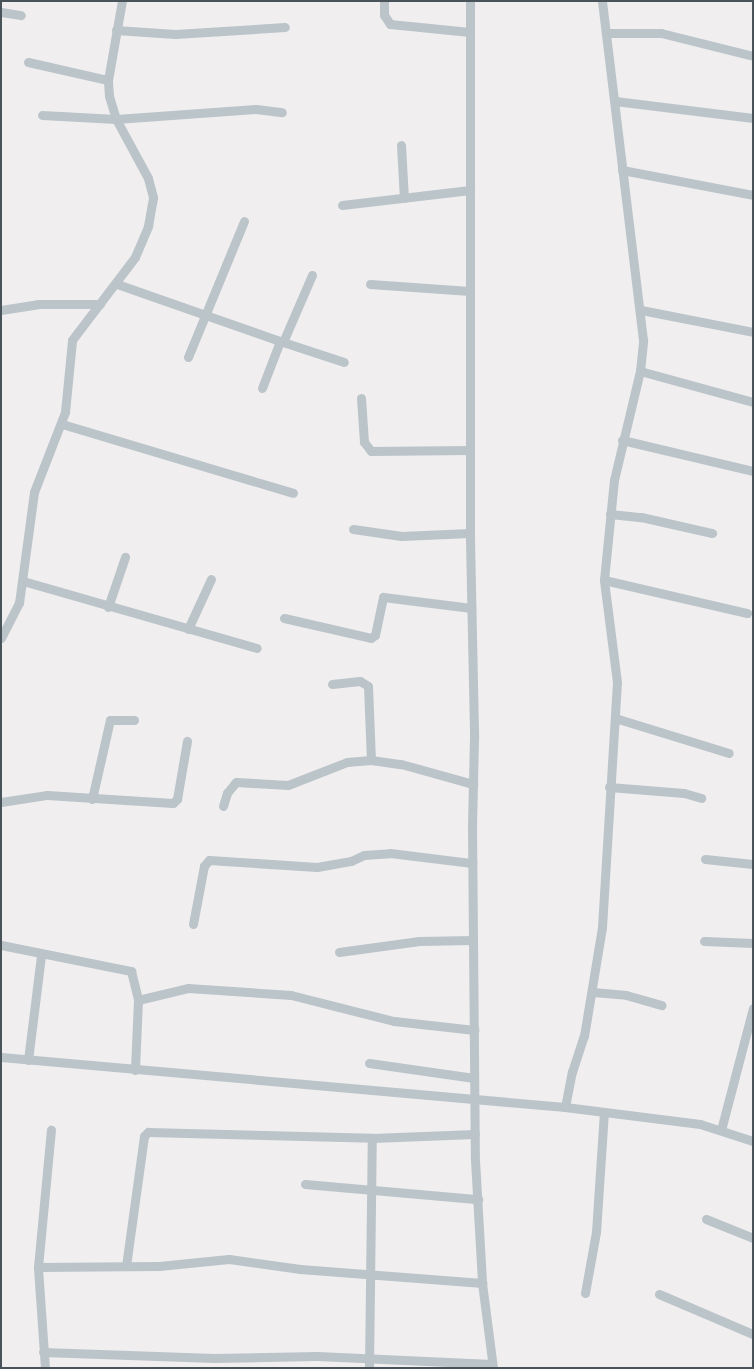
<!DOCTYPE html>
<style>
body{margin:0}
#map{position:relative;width:754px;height:1369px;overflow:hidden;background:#f0eeef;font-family:Roboto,sans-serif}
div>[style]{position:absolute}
.minor>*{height:9px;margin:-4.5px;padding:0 4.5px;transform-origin:4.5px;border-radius:4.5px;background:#bbc4c9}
span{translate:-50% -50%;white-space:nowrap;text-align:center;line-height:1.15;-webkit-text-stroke:4px #fff;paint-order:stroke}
.frame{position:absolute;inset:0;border:2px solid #485459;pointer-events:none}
</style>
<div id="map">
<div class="minor">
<i style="left:384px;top:1px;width:14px;rotate:90deg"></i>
<i style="left:384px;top:15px;width:11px;rotate:56deg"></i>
<i style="left:390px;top:24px;width:80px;rotate:5.7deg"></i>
<i style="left:470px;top:1px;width:539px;rotate:90deg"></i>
<i style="left:470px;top:540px;width:198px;rotate:88.8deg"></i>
<i style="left:474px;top:738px;width:88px;rotate:91.3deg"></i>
<i style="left:472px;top:826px;width:334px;rotate:89.5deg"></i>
<i style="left:475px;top:1160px;width:123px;rotate:86.7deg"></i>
<i style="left:482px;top:1283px;width:86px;rotate:82.6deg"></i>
<i style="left:1px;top:12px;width:20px;rotate:9deg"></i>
<i style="left:116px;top:30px;width:59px;rotate:3.9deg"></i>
<i style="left:175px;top:34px;width:110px;rotate:-3.6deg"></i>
<i style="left:606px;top:33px;width:55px"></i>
<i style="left:661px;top:33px;width:95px;rotate:14deg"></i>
<i style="left:28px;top:62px;width:82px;rotate:12.7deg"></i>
<i style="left:615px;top:101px;width:139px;rotate:7deg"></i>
<i style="left:42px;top:115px;width:74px;rotate:3.1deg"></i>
<i style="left:116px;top:119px;width:140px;rotate:-4.1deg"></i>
<i style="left:256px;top:109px;width:26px;rotate:7deg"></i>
<i style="left:401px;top:145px;width:53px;rotate:86.8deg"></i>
<i style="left:622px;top:170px;width:133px;rotate:10.8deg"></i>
<i style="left:342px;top:205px;width:129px;rotate:-6.7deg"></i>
<i style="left:117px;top:284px;width:176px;rotate:19.3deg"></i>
<i style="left:283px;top:342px;width:73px;rotate:-66.6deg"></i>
<i style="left:370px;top:284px;width:100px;rotate:4deg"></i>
<i style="left:1px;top:310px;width:37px;rotate:-9deg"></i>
<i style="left:38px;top:304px;width:62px"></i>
<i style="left:641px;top:310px;width:114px;rotate:11.1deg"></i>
<i style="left:283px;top:342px;width:64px;rotate:18.2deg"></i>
<i style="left:188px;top:357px;width:147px;rotate:-67.6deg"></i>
<i style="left:640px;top:371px;width:117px;rotate:15.3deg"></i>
<i style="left:262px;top:388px;width:50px;rotate:-69deg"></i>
<i style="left:361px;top:398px;width:44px;rotate:86.1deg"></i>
<i style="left:364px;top:442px;width:11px;rotate:52deg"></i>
<i style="left:371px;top:451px;width:99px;rotate:-0.6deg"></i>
<i style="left:62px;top:424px;width:241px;rotate:16.6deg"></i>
<i style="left:622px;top:440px;width:135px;rotate:13.3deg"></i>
<i style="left:610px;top:514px;width:31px;rotate:6deg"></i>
<i style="left:641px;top:517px;width:73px;rotate:12.7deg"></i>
<i style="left:353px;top:529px;width:49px;rotate:8.3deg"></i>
<i style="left:401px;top:536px;width:69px;rotate:-2.5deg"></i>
<i style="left:604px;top:580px;width:147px;rotate:13deg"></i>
<i style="left:23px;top:581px;width:243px;rotate:16deg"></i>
<i style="left:108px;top:607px;width:53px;rotate:-71.2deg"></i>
<i style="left:284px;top:618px;width:89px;rotate:12.9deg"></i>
<i style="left:371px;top:638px;width:5px;rotate:-37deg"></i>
<i style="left:375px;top:635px;width:39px;rotate:-78deg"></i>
<i style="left:383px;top:597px;width:89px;rotate:7.1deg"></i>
<i style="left:188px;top:629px;width:55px;rotate:-65.3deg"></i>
<i style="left:1px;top:638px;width:39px;rotate:-63deg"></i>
<i style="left:19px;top:603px;width:112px;rotate:-82.3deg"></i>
<i style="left:34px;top:492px;width:86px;rotate:-68.8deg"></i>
<i style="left:65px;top:412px;width:72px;rotate:-84.4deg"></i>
<i style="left:72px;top:340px;width:104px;rotate:-52.8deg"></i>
<i style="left:135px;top:257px;width:34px;rotate:-67deg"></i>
<i style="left:148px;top:226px;width:29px;rotate:-80deg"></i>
<i style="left:153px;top:197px;width:20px;rotate:-105deg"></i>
<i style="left:148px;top:178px;width:67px;rotate:-118.5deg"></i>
<i style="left:116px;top:119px;width:24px;rotate:-107deg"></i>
<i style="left:109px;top:96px;width:16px;rotate:-94deg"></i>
<i style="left:108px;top:80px;width:80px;rotate:-80deg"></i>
<i style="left:332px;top:684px;width:28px;rotate:-6deg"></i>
<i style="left:360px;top:681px;width:9px;rotate:32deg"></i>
<i style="left:368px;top:686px;width:74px;rotate:87.7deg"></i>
<i style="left:615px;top:718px;width:119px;rotate:17.1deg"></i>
<i style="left:609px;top:787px;width:75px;rotate:4.6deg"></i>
<i style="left:684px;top:793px;width:18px;rotate:16deg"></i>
<i style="left:92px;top:799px;width:81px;rotate:-77.2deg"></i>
<i style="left:110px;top:720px;width:24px"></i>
<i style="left:1px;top:802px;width:47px;rotate:-8.7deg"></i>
<i style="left:47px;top:795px;width:126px;rotate:3.6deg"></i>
<i style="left:173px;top:803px;width:6px;rotate:-45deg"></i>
<i style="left:177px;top:799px;width:59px;rotate:-80.2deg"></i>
<i style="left:223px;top:806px;width:14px;rotate:-73deg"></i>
<i style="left:227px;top:793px;width:14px;rotate:-51deg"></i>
<i style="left:236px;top:782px;width:52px;rotate:3.3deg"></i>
<i style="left:288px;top:785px;width:63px;rotate:-21.3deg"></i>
<i style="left:347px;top:762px;width:24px;rotate:-5deg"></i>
<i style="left:371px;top:760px;width:30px;rotate:8deg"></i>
<i style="left:401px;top:764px;width:75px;rotate:15.5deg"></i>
<i style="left:705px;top:859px;width:48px;rotate:5.9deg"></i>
<i style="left:193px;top:924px;width:59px;rotate:-79.3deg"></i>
<i style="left:204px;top:866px;width:8px;rotate:-50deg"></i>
<i style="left:209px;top:860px;width:108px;rotate:3.7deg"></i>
<i style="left:317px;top:867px;width:35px;rotate:-10deg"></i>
<i style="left:351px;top:861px;width:14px;rotate:-25deg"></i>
<i style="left:364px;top:855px;width:26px;rotate:-4deg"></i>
<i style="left:390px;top:853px;width:83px;rotate:7deg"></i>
<i style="left:704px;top:941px;width:49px;rotate:2.3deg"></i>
<i style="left:1px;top:945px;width:133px;rotate:11.3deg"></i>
<i style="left:131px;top:971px;width:30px;rotate:76deg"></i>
<i style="left:138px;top:1000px;width:70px;rotate:92.5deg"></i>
<i style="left:339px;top:952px;width:81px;rotate:-7.8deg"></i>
<i style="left:419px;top:941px;width:54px;rotate:-1.1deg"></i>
<i style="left:593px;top:992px;width:33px;rotate:5deg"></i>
<i style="left:626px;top:995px;width:37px;rotate:16deg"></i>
<i style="left:138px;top:1000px;width:51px;rotate:-13.5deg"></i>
<i style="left:188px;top:988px;width:103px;rotate:3.9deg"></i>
<i style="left:291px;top:995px;width:106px;rotate:14.2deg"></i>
<i style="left:394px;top:1021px;width:81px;rotate:6.4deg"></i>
<i style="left:1px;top:1057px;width:566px;rotate:5.07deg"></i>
<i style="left:565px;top:1107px;width:136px;rotate:7.2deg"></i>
<i style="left:700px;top:1124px;width:56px;rotate:17.8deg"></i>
<i style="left:28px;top:1060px;width:106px;rotate:-82.9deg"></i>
<i style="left:369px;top:1063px;width:106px;rotate:8.1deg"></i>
<i style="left:565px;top:1107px;width:36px;rotate:-79deg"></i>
<i style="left:572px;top:1072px;width:38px;rotate:-72deg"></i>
<i style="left:584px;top:1036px;width:110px;rotate:-80.6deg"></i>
<i style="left:602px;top:927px;width:245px;rotate:-86.5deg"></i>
<i style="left:617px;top:682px;width:103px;rotate:-97.3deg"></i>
<i style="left:604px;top:580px;width:100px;rotate:-84.3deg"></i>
<i style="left:614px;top:480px;width:112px;rotate:-76.6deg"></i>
<i style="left:640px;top:371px;width:31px;rotate:-84deg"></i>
<i style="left:643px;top:340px;width:341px;rotate:-96.9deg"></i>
<i style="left:721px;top:1130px;width:126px;rotate:-75.3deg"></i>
<i style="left:305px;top:1184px;width:174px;rotate:5deg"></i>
<i style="left:706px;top:1219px;width:51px;rotate:22deg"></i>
<i style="left:126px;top:1266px;width:131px;rotate:-82.1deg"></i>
<i style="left:144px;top:1136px;width:6px;rotate:-45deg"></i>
<i style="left:148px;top:1132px;width:224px;rotate:1.5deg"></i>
<i style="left:372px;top:1138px;width:103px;rotate:-2.2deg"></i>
<i style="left:38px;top:1267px;width:121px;rotate:-0.5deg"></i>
<i style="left:159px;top:1266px;width:70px;rotate:-5.7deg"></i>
<i style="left:229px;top:1259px;width:72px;rotate:8deg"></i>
<i style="left:300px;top:1269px;width:183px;rotate:4.4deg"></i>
<i style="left:585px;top:1293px;width:62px;rotate:-79.8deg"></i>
<i style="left:596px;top:1232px;width:120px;rotate:-86.2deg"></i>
<i style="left:659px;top:1294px;width:102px;rotate:23.1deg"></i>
<i style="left:43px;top:1352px;width:171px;rotate:2deg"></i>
<i style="left:214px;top:1358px;width:103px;rotate:-1.1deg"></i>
<i style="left:317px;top:1356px;width:175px;rotate:2.6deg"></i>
<i style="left:45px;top:1368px;width:101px;rotate:-94deg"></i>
<i style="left:38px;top:1267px;width:138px;rotate:-84.6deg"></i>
<i style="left:369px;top:1368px;width:230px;rotate:-89.3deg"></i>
</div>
<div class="frame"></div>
</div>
